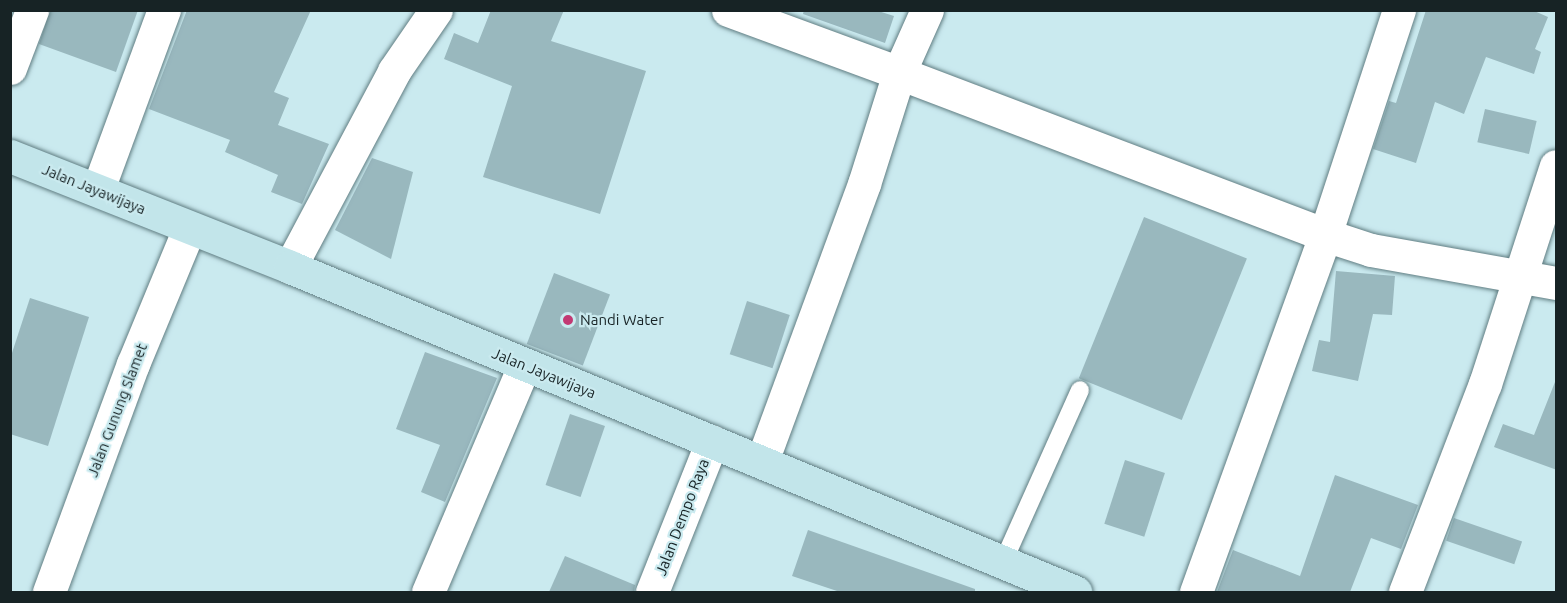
<!DOCTYPE html>
<style>
body{margin:0}
#map{position:relative;width:1567px;height:603px;overflow:hidden;background:#caeaef;font-family:Ubuntu,sans-serif}
div>[style]{position:absolute}
.building>*{inset:0;background:#99b8be;transform-origin:0 0}
.roads{filter:drop-shadow(0 0 2px #607d82) drop-shadow(0 0 2px #607d82)}
.service>*{height:18px;margin:-9px;padding:0 9px;transform-origin:9px;border-radius:9px;background:#fff}
.minor>*{height:33px;margin:-16.5px;padding:0 16.5px;transform-origin:16.5px;border-radius:16.5px;background:#fff}
.tertiary>*{height:33px;margin:-16.5px;padding:0 16.5px;transform-origin:16.5px;border-radius:16.5px;background:#fff}
.secondary>*{height:33px;margin:-16.5px;padding:0 16.5px;transform-origin:16.5px;border-radius:16.5px;background:#c2e5ea}
.dots>*{width:16px;height:16px;translate:-50% -50%;box-sizing:border-box;border:3px solid #caeaef;border-radius:50%}
span{translate:-50% -50%;white-space:nowrap;text-align:center;line-height:1.15;-webkit-text-stroke:4.5px #caeaef;paint-order:stroke}
.street-label{font-size:15px;color:#172325}
.poi-label{font-size:15px;color:#172325}
.left{translate:0 -50%;text-align:left}
.frame{position:absolute;inset:0;border:12px solid #172325;pointer-events:none}
</style>
<div id="map">
<div class="building">
<i style="clip-path:polygon(50px 10px,138px 10px,116px 72px,39px 44px)"></i>
<i style="clip-path:polygon(187px 10px,311px 10px,274px 92px,289px 98px,278px 125px,329px 144px,302px 204px,271px 192px,278px 175px,225px 152px,230px 140px,149px 109px)"></i>
<i style="clip-path:polygon(491px 10px,564px 10px,551px 41px,646px 71px,600px 214px,483px 177px,512px 86px,444px 59px,454px 33px,478px 43px)"></i>
<i style="clip-path:polygon(804px 10px,875px 10px,894px 16px,885px 43px,803px 14px)"></i>
<i style="clip-path:polygon(1426px 10px,1532px 10px,1548px 17px,1535px 49px,1541px 52px,1534px 74px,1486px 57px,1464px 114px,1435px 102px,1416px 163px,1373px 149px,1389px 101px,1396px 103px)"></i>
<i style="left:1485px;top:109px;width:53px;height:34px;rotate:13deg"></i>
<i style="clip-path:polygon(372px 158px,413px 172px,391px 259px,335px 230px)"></i>
<i style="left:1144px;top:217px;width:111px;height:174px;rotate:22deg"></i>
<i style="clip-path:polygon(1336px 271px,1395px 276px,1392px 315px,1373px 314px,1358px 381px,1312px 371px,1319px 340px,1330px 342px)"></i>
<i style="left:554px;top:273px;width:60px;height:76px;rotate:21deg"></i>
<i style="clip-path:polygon(30px 298px,89px 317px,48px 446px,10px 434px,10px 359px)"></i>
<i style="left:747px;top:301px;width:45px;height:56px;rotate:18deg"></i>
<i style="clip-path:polygon(425px 352px,497px 378px,445px 502px,421px 492px,440px 445px,396px 429px)"></i>
<i style="clip-path:polygon(1555px 382px,1557px 470px,1494px 447px,1503px 424px,1534px 435px)"></i>
<i style="left:570px;top:414px;width:37px;height:75px;rotate:19deg"></i>
<i style="left:1125px;top:460px;width:42px;height:67px;rotate:18deg"></i>
<i style="clip-path:polygon(1335px 475px,1418px 505px,1401px 549px,1371px 538px,1350px 592px,1217px 592px,1233px 550px,1300px 576px)"></i>
<i style="left:1454px;top:518px;width:72px;height:24px;rotate:19deg"></i>
<i style="clip-path:polygon(808px 530px,975px 589px,975px 592px,840px 592px,792px 576px)"></i>
<i style="clip-path:polygon(565px 556px,635px 585px,634px 592px,549px 592px)"></i>
</div>
<div class="roads">
<div class="service">
<i style="left:1004px;top:560px;width:186px;rotate:-65.9deg"></i>
</div>
<div class="minor">
<i style="left:728px;top:10px;width:182px;rotate:20.2deg"></i>
<i style="left:899px;top:73px;width:116px;rotate:107.5deg"></i>
<i style="left:864px;top:184px;width:295px;rotate:110.2deg"></i>
<i style="left:927px;top:10px;width:69px;rotate:114deg"></i>
<i style="left:899px;top:73px;width:456px;rotate:20.8deg"></i>
<i style="left:1325px;top:235px;width:48px;rotate:18.1deg"></i>
<i style="left:1371px;top:250px;width:188px;rotate:10.1deg"></i>
<i style="left:10px;top:68px;width:62px;rotate:-69.2deg"></i>
<i style="left:98px;top:189px;width:191px;rotate:-69.8deg"></i>
<i style="left:290px;top:267px;width:222px;rotate:-62deg"></i>
<i style="left:394px;top:71px;width:74px;rotate:-55.5deg"></i>
<i style="left:428px;top:592px;width:246px;rotate:-67deg"></i>
<i style="left:1196px;top:592px;width:380px;rotate:-70.1deg"></i>
<i style="left:1325px;top:235px;width:237px;rotate:-71.8deg"></i>
<i style="left:1405px;top:592px;width:223px;rotate:-69deg"></i>
<i style="left:1485px;top:384px;width:229px;rotate:-72deg"></i>
</div>
<div class="tertiary">
<i style="left:49px;top:592px;width:243px;rotate:-69.8deg"></i>
<i style="left:133px;top:364px;width:146px;rotate:-67.5deg"></i>
<i style="left:652px;top:592px;width:162px;rotate:-68.3deg"></i>
</div>
<div class="secondary">
<i style="left:10px;top:156px;width:301px;rotate:21.6deg"></i>
<i style="left:290px;top:267px;width:850px;rotate:22.49deg"></i>
</div>
</div>
<div class="dots">
<i style="left:568px;top:320px;background:#c23973"></i>
</div>
<div class="street-label">
<span style="left:94px;top:189px;rotate:22deg">Jalan Jayawijaya</span>
<span style="left:544px;top:373px;rotate:22deg">Jalan Jayawijaya</span>
<span style="left:117px;top:410px;rotate:-69deg">Jalan Gunung Slamet</span>
<span style="left:682px;top:517px;rotate:-69deg">Jalan Dempo Raya</span>
</div>
<div class="poi-label">
<span class="left" style="left:580px;top:320px">Nandi Water</span>
</div>
<div class="frame"></div>
</div>
